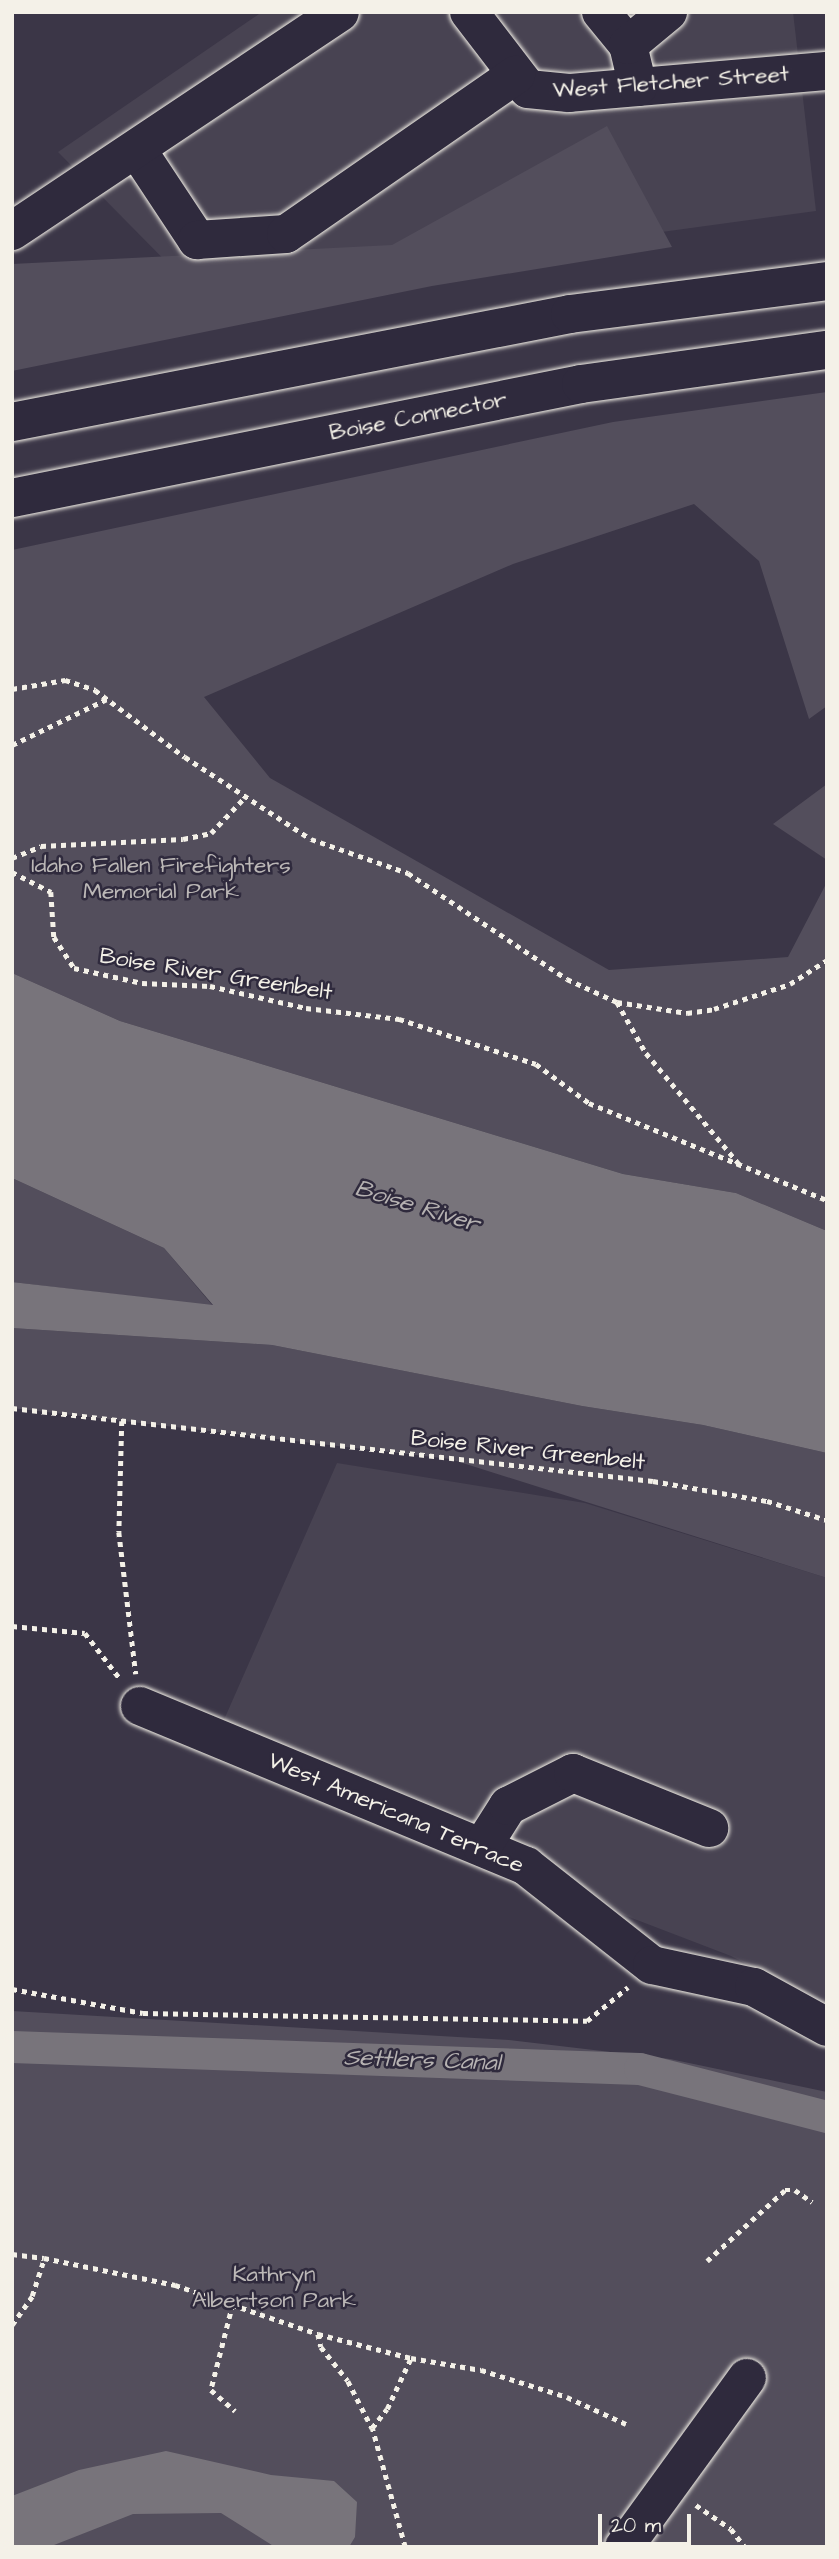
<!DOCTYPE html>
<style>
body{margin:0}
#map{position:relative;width:839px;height:2559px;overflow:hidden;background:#3b3647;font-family:"Architects Daughter",sans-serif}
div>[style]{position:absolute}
.built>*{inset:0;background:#484352}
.green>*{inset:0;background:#534e5c}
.water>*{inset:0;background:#78747b}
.canal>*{height:32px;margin:-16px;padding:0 16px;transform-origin:16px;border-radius:16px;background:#78747b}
.path>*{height:4.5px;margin-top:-2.25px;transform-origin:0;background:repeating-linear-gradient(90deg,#f4f1e8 0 5px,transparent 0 10px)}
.roads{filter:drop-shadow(0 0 2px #f4f1e8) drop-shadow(0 0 2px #f4f1e8)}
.minor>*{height:38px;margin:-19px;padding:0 19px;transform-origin:19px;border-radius:19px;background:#2f2a3d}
.highway>*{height:38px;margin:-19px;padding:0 19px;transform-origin:19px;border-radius:19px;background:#2f2a3d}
span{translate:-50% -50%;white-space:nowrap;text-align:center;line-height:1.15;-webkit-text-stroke:5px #2f2a3d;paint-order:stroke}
.street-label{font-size:23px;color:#f4f1e8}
.park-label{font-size:23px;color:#bcb8b7}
.water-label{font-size:24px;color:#b6b2b2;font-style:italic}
.frame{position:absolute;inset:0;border:14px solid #f4f1e8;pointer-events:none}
.scale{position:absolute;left:598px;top:2514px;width:93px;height:32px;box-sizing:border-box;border:4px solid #f4f1e8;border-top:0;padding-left:9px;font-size:21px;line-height:24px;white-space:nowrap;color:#f4f1e8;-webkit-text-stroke:5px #2f2a3d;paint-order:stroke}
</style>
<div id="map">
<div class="built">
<i style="clip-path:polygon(262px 12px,793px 12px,816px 211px,199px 295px,58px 152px)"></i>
<i style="clip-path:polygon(337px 1463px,585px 1503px,827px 1578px,827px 2005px,731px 1956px,624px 1915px,568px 1874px,466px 1817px,223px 1722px)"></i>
</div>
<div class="green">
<i style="clip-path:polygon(607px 126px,672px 247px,432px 286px,12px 371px,12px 264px,392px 245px)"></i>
<i style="clip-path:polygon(827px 392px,827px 706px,809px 719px,759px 561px,694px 504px,513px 564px,204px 697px,270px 778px,609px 970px,788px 957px,827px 882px,827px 1231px,736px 1193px,623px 1174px,120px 1021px,12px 973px,12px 550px,613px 422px)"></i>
<i style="clip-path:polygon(827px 784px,827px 860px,773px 824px)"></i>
<i style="clip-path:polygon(12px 1178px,164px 1248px,213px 1306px,12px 1282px)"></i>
<i style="clip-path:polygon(12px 1328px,272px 1345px,582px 1406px,703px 1425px,827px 1453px,827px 1578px,450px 1459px,12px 1408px)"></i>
<i style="clip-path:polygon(12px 2011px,509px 2040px,670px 2059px,827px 2092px,827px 2547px,12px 2547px)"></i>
</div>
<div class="water">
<i style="clip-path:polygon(12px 973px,120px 1021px,623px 1174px,736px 1193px,827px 1231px,827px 1453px,703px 1425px,582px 1406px,272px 1345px,12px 1328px,12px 1282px,213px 1305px,164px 1248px,12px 1178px)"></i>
<i style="clip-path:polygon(166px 2451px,271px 2475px,334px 2481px,357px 2502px,355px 2537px,349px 2547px,275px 2547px,221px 2513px,133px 2514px,49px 2547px,12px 2547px,12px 2496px,79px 2470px)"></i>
</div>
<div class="canal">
<i style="left:12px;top:2047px;width:628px;rotate:2.01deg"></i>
<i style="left:640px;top:2069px;width:193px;rotate:14.4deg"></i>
</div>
<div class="path">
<i style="left:12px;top:689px;width:54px;rotate:-9.6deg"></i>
<i style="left:65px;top:680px;width:32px;rotate:18deg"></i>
<i style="left:95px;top:690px;width:112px;rotate:36.7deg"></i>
<i style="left:185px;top:757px;width:150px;rotate:33.1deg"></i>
<i style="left:311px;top:839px;width:103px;rotate:19.3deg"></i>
<i style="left:408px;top:873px;width:191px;rotate:33.7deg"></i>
<i style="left:567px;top:979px;width:55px;rotate:24.7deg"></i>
<i style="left:617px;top:1002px;width:71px;rotate:8.9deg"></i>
<i style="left:687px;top:1013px;width:27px;rotate:-8deg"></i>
<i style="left:714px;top:1009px;width:80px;rotate:-18.2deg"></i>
<i style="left:790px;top:984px;width:44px;rotate:-33deg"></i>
<i style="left:12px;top:745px;width:106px;rotate:-25.8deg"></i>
<i style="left:12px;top:858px;width:31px;rotate:-22deg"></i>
<i style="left:41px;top:846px;width:142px;rotate:-2.8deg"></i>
<i style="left:183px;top:839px;width:29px;rotate:-12deg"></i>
<i style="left:211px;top:833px;width:50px;rotate:-46.6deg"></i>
<i style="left:12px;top:872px;width:44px;rotate:27.1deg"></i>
<i style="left:51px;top:892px;width:45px;rotate:86.2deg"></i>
<i style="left:54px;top:937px;width:37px;rotate:57deg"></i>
<i style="left:74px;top:968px;width:70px;rotate:12.4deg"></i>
<i style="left:142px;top:983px;width:68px;rotate:2.5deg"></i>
<i style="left:210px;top:986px;width:98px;rotate:12.9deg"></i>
<i style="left:306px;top:1008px;width:94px;rotate:6.7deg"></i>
<i style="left:399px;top:1019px;width:144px;rotate:18.2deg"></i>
<i style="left:536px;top:1064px;width:66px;rotate:36.3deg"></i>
<i style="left:589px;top:1103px;width:257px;rotate:22.2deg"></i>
<i style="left:617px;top:1002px;width:59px;rotate:60.4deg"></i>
<i style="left:646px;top:1053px;width:146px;rotate:50deg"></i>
<i style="left:12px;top:1408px;width:645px;rotate:6.5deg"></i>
<i style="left:653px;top:1481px;width:116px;rotate:10deg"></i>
<i style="left:767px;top:1501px;width:63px;rotate:17.6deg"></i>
<i style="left:122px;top:1421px;width:111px;rotate:91.5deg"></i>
<i style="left:119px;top:1532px;width:143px;rotate:83.2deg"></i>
<i style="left:12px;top:1626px;width:73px;rotate:5.5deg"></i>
<i style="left:85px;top:1633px;width:59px;rotate:52.5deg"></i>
<i style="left:12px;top:1989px;width:133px;rotate:10.4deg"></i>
<i style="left:143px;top:2013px;width:444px;rotate:1deg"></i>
<i style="left:587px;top:2021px;width:53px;rotate:-39.7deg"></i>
<i style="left:12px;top:2254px;width:32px;rotate:7deg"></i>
<i style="left:707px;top:2261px;width:105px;rotate:-42.3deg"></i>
<i style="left:785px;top:2190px;width:10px"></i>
<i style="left:795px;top:2190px;width:21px;rotate:35deg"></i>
<i style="left:233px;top:2304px;width:89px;rotate:104.3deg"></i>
<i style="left:211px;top:2390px;width:32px;rotate:41deg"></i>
<i style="left:12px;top:2325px;width:35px;rotate:-55deg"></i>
<i style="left:32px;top:2296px;width:40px;rotate:-72deg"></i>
<i style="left:44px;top:2258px;width:134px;rotate:11.6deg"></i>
<i style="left:175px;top:2285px;width:151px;rotate:18.9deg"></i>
<i style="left:318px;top:2334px;width:96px;rotate:14.5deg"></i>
<i style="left:318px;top:2334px;width:13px;rotate:77deg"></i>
<i style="left:321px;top:2347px;width:43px;rotate:51.5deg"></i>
<i style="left:348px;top:2381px;width:53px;rotate:62.9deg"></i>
<i style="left:696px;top:2505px;width:42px;rotate:34.4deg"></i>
<i style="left:731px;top:2529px;width:23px;rotate:52deg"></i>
<i style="left:405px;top:2547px;width:123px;rotate:-105.5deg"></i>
<i style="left:372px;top:2428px;width:24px;rotate:-52deg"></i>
<i style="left:387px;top:2409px;width:56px;rotate:-64.8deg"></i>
<i style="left:411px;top:2358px;width:71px;rotate:9.7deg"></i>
<i style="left:481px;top:2370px;width:90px;rotate:17.4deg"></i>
<i style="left:567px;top:2397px;width:65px;rotate:24.6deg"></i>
</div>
<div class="roads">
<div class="minor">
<i style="left:469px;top:12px;width:97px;rotate:52.5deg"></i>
<i style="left:528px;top:89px;width:41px;rotate:5.6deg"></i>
<i style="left:569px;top:93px;width:259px;rotate:-4.9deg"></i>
<i style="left:601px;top:12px;width:43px;rotate:50.7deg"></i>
<i style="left:638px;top:87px;width:43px;rotate:-103.4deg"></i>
<i style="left:628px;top:45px;width:52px;rotate:-39.5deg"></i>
<i style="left:138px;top:151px;width:107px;rotate:56.5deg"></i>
<i style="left:197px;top:240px;width:89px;rotate:-3.9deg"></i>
<i style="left:286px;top:234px;width:280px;rotate:-34.7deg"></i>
<i style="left:12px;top:231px;width:394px;rotate:-33.7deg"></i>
<i style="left:140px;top:1706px;width:418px;rotate:22.5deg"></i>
<i style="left:526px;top:1866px;width:160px;rotate:38.2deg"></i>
<i style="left:652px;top:1965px;width:104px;rotate:12.2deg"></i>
<i style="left:754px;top:1987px;width:83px;rotate:28.7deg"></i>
<i style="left:482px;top:1847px;width:49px;rotate:-57.6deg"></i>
<i style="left:508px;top:1806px;width:73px;rotate:-26.9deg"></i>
<i style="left:573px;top:1773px;width:147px;rotate:22deg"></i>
<i style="left:624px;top:2547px;width:209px;rotate:-54deg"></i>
</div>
<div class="highway">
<i style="left:12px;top:422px;width:568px;rotate:-10.95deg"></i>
<i style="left:570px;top:314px;width:259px;rotate:-7.3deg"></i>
<i style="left:12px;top:498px;width:580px;rotate:-11.33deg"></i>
<i style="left:581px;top:384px;width:248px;rotate:-7.9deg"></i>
</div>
</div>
<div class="street-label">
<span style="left:671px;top:82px;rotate:-4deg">West Fletcher Street</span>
<span style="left:418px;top:416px;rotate:-11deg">Boise Connector</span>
<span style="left:216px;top:974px;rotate:9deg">Boise River Greenbelt</span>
<span style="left:528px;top:1450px;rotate:6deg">Boise River Greenbelt</span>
<span style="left:396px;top:1813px;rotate:23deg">West Americana Terrace</span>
</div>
<div class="park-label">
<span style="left:161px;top:878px">Idaho Fallen Firefighters<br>Memorial Park</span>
<span style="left:274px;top:2287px">Kathryn<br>Albertson Park</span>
</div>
<div class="water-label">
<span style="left:417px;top:1207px;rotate:17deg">Boise River</span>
<span style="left:422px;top:2061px;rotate:2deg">Settlers Canal</span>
</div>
<div class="frame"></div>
<div class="scale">20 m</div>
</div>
